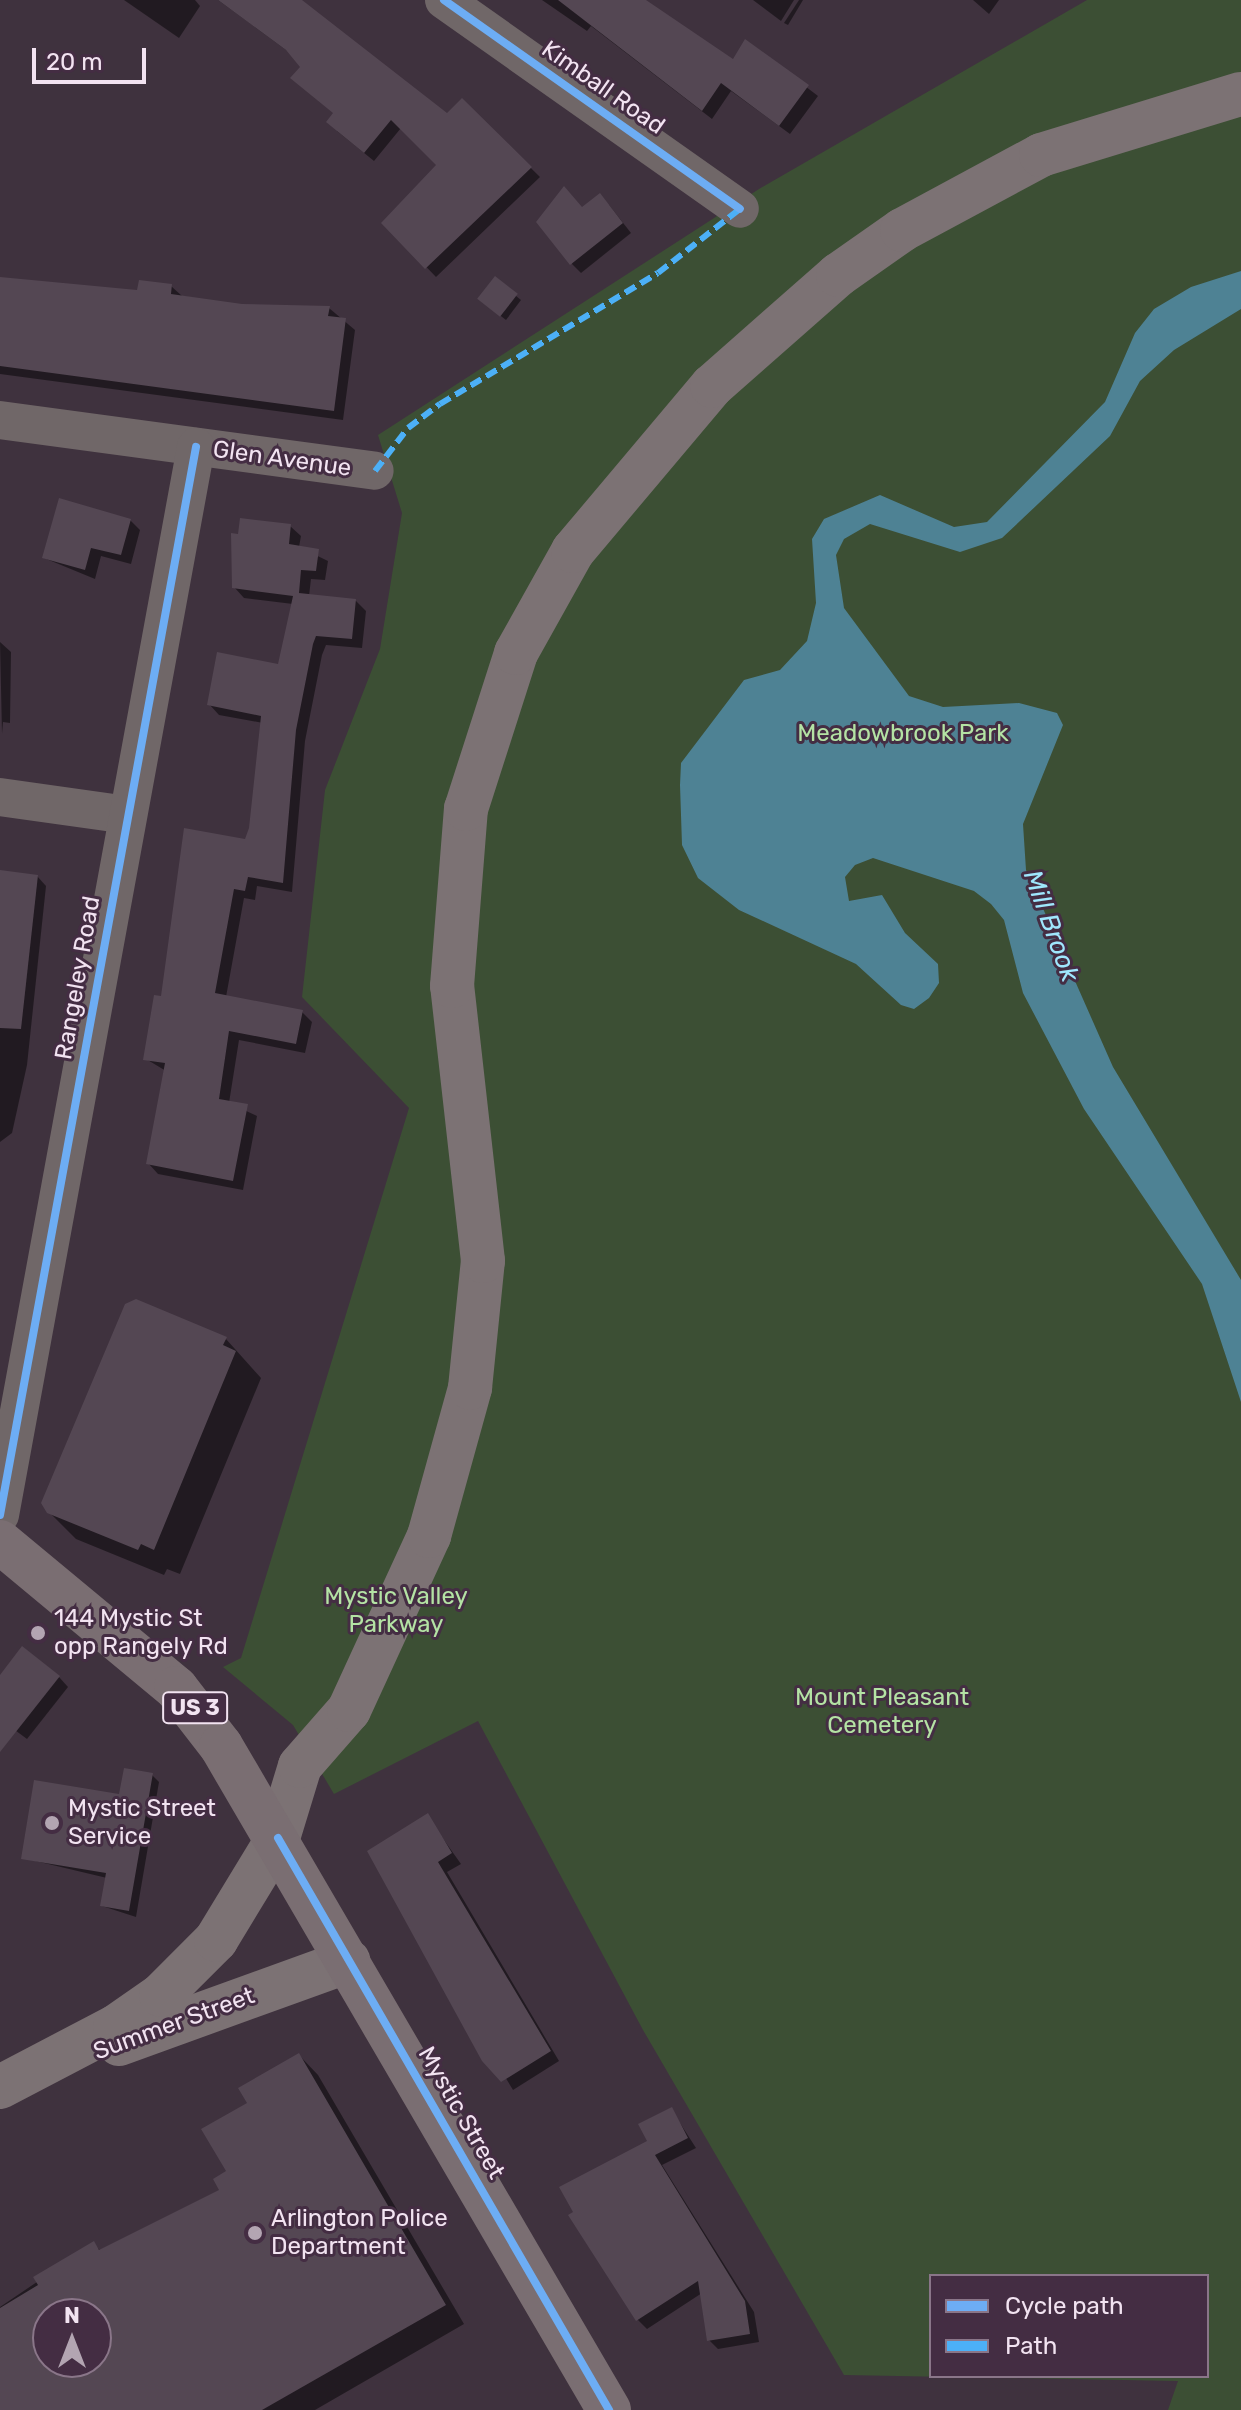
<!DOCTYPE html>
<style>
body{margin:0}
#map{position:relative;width:1241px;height:2410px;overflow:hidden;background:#3f323e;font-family:Rubik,sans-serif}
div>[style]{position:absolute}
.green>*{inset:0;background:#3c4f34}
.water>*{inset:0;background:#4e8294}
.shadow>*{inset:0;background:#0007}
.building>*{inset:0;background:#544753;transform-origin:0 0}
.minor>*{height:38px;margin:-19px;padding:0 19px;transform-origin:19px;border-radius:19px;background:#706768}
.secondary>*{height:44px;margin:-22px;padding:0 22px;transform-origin:22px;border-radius:22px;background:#7c7274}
.trunk>*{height:44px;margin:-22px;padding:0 22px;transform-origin:22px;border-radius:22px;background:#7a6e72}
.quiet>*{height:6px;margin-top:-3px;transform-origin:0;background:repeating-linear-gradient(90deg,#4cb0f7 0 12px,transparent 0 18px)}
.cycleway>*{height:8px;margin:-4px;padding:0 4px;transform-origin:4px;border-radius:4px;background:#6dadf4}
.dots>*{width:22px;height:22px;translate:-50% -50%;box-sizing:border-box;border:4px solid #442d43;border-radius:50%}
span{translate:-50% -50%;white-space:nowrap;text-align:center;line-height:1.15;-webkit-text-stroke:6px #442d43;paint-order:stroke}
.shield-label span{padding:2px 6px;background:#442d43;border:2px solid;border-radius:6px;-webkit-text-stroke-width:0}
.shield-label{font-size:22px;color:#f2e3f1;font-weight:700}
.street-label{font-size:24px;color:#f2e3f1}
.park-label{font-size:24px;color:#b4e3a4}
.poi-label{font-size:24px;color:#f2e3f1}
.left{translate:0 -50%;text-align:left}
.water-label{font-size:26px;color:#9fe7fd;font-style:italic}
.legend{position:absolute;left:929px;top:2274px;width:280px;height:104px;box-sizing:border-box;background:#442d43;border:2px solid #8a7689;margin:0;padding:10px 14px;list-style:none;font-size:24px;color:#f2e3f1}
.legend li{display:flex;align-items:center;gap:16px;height:40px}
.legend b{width:40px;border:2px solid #8a7689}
.north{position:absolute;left:32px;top:2298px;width:80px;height:80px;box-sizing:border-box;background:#442d43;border:2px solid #8a7689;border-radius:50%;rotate:0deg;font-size:22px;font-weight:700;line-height:32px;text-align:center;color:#f2e3f1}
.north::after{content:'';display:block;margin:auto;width:28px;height:36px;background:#b3a5b2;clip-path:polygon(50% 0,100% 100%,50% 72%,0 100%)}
.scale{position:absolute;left:32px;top:48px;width:114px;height:36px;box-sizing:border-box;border:4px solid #f2e3f1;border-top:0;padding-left:10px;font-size:24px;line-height:28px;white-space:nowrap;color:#f2e3f1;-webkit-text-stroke:6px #442d43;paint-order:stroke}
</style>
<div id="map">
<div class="green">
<i style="clip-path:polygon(evenodd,1087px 0,1241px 0,1241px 2410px,1168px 2410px,1178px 2381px,844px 2375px,643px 2030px,478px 1721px,334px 1794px,293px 1725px,223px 1667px,241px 1658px,409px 1108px,302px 997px,325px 790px,380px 649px,402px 513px,378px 435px,759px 189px,1087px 0,931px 2276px,1207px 2276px,1207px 2376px,931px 2376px,931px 2276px)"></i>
</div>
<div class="water">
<i style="clip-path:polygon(1241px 271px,1241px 309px,1174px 350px,1140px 381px,1110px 436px,1002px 538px,960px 552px,870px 524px,844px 539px,836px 555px,844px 608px,909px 696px,943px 707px,1019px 703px,1057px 713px,1063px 725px,1023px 824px,1026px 870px,1113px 1067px,1241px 1280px,1241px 1402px,1202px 1284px,1084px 1109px,1023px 993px,1004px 920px,991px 904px,974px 891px,873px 858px,855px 865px,845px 877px,849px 901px,882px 895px,905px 933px,938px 964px,939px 983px,929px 998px,914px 1009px,901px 1005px,856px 964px,739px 910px,698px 878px,682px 845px,680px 785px,681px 763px,744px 680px,780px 670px,807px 641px,816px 603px,812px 539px,824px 519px,880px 495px,954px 527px,987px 522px,1105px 402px,1135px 333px,1154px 309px,1191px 287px)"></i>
</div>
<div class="shadow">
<i style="clip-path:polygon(124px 0,195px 0,200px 6px,179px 38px)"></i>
<i style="clip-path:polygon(218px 0,294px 0,447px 116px,462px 100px,540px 177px,436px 277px,384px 223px,439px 165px,401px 128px,374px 161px,337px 131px,335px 114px,293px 55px)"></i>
<i style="clip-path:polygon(542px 0,640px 0,734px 62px,746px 41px,818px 96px,790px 134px,731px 91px,712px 119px,591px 26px,587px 31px)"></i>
<i style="clip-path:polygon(753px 0,794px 0,781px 21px)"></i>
<i style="clip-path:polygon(799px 0,803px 0,788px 25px,784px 23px)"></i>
<i style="clip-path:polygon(973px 0,999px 0,989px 14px)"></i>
<i style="clip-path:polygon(609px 205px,631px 233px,581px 273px,572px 264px,582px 209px)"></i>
<i style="clip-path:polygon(0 279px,139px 293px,171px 286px,182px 296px,241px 306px,329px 308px,355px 330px,343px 420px,0 374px)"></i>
<i style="clip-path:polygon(495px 279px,521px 300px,506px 320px,484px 303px)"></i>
<i style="clip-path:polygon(130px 520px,140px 530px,131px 564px,101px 556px,95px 579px,44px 558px)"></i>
<i style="clip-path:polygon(290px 526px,301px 536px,299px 547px,328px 561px,325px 580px,311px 579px,309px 596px,356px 601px,366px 611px,362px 648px,326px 645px,322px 655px,305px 741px,292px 892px,257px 886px,255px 900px,244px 898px,226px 997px,302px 1012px,312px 1022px,305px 1053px,239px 1040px,229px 1103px,257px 1116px,243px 1190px,158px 1174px,148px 1163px,166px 1071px,146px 1059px,163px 998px,251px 829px,263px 723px,219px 715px,209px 704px,279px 667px,293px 604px,244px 598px,234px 587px)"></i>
<i style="clip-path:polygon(0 642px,11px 652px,10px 723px,3px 722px,2px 734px)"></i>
<i style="clip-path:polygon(0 872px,37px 876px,46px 886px,27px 1065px,12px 1133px,0 1142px)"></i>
<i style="clip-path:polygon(226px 1339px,261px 1378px,180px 1574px,167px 1569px,164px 1575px,76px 1539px,49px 1512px)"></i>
<i style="clip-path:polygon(59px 1677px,68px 1687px,27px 1739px,0 1719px,0 1678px)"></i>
<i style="clip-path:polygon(152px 1775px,159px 1782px,136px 1917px,102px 1906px,107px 1878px,23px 1858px)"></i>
<i style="clip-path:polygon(427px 1816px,461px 1864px,447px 1872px,559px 2061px,513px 2090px,370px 1852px)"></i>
<i style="clip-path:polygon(evenodd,299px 2055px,318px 2075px,464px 2324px,315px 2410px,0 2410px,0 2307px,93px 2244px,101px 2251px,222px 2191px,250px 2104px,299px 2055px,48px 2314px,96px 2314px,96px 2362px,48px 2362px,48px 2314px)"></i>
<i style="clip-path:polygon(671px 2109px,696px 2148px,662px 2165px,754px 2312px,759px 2342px,718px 2349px,709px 2340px,702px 2293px,647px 2329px,638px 2320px,649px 2141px)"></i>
</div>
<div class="building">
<i style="clip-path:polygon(218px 0,302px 0,447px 113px,462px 98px,532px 167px,425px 269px,381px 223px,436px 165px,391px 120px,364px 153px,326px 122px,333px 113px,290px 78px,300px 67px,286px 50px)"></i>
<i style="clip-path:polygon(558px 0,646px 0,733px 59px,745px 39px,809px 85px,779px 126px,721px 83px,702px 111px)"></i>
<i style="clip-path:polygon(564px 186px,582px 207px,600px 193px,623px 223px,570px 265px,536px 222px)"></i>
<i style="left:495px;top:276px;width:29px;height:29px;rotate:38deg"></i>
<i style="clip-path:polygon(0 277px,137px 290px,139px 280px,172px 284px,171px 294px,242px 304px,330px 306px,328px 316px,346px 318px,334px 411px,0 366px)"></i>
<i style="clip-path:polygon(59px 498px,131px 519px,121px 555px,91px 548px,85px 570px,42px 558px)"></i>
<i style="clip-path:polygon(240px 518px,291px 524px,289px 544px,319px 549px,316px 571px,301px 570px,299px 593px,356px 599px,352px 639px,316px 636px,313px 644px,296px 730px,283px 883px,248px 877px,245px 891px,234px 889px,215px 993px,303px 1010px,296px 1044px,229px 1031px,219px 1099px,248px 1104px,233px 1181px,146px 1164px,165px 1063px,143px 1060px,154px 995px,161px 996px,184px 828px,245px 839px,249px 828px,261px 716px,207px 705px,217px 652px,278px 664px,293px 596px,232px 588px,231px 533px,238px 534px)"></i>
<i style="clip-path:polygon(0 870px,38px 875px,21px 1029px,0 1028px)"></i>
<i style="clip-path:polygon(136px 1299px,227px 1337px,223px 1345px,236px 1351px,154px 1550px,141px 1544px,138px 1550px,47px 1513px,41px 1503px,125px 1304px)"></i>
<i style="clip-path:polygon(22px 1646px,60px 1676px,0 1752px,0 1675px)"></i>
<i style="clip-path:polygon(124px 1768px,153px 1773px,129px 1911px,100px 1906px,106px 1873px,21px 1859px,34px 1780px,119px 1794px)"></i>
<i style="clip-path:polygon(428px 1813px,452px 1853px,438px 1862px,551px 2051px,501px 2082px,482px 2061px,367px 1851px)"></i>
<i style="clip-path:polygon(evenodd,299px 2053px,446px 2305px,262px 2410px,0 2410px,0 2308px,38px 2285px,33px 2277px,94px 2241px,99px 2250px,219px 2190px,213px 2179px,226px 2171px,201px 2129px,247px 2103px,238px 2088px,299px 2053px,48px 2314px,96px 2314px,96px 2362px,48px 2362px,48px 2314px)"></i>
<i style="clip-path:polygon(672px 2107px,688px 2138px,655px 2155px,745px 2301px,750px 2334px,707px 2341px,698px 2281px,636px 2321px,568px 2215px,573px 2212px,559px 2187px,647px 2141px,638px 2124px)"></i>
</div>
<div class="minor">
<i style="left:444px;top:0;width:362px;rotate:35.2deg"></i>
<i style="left:0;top:420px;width:378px;rotate:7.7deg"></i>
<i style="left:0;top:797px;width:129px;rotate:8deg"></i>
<i style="left:0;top:1515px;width:1086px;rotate:-79.6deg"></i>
</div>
<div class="secondary">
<i style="left:119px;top:2044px;width:244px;rotate:-19.9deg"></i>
<i style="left:0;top:2087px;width:130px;rotate:-27.6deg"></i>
<i style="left:115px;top:2027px;width:56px;rotate:-34.8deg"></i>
<i style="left:161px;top:1995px;width:78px;rotate:-45deg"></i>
<i style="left:216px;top:1940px;width:119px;rotate:-58.7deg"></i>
<i style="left:278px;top:1838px;width:75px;rotate:-73deg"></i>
<i style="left:300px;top:1766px;width:74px;rotate:-48.8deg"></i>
<i style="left:349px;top:1710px;width:192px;rotate:-65.3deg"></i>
<i style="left:429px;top:1536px;width:154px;rotate:-74.5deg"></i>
<i style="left:470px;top:1388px;width:128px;rotate:-84.2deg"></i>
<i style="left:483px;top:1261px;width:277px;rotate:-96.4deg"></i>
<i style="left:452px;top:986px;width:178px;rotate:-85.5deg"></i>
<i style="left:466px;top:809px;width:164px;rotate:-72.2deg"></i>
<i style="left:516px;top:653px;width:117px;rotate:-60.8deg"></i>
<i style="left:573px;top:551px;width:216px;rotate:-49.9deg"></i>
<i style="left:712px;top:386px;width:168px;rotate:-41.4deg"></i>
<i style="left:838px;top:275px;width:78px;rotate:-35.1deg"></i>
<i style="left:902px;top:230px;width:158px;rotate:-28.3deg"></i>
<i style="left:1041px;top:155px;width:209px;rotate:-17deg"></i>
</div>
<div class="trunk">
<i style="left:0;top:1542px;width:229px;rotate:39.7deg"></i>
<i style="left:176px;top:1688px;width:73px;rotate:52.2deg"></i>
<i style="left:221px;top:1746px;width:769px;rotate:59.7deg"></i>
</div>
<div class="quiet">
<i style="left:375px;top:471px;width:54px;rotate:-52.5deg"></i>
<i style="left:408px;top:428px;width:40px;rotate:-37deg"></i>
<i style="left:440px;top:404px;width:254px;rotate:-31deg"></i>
<i style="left:658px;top:273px;width:104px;rotate:-38deg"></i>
</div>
<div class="cycleway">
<i style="left:444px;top:0;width:362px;rotate:35.2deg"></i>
<i style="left:0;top:1515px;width:1086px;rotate:-79.6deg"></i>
<i style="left:278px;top:1838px;width:661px;rotate:59.94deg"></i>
</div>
<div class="dots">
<i style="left:38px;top:1633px;background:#b3a5b2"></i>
<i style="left:52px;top:1823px;background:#b3a5b2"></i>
<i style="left:255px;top:2233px;background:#b3a5b2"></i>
</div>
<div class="shield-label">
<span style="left:195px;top:1708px">US 3</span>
</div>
<div class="street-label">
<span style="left:603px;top:88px;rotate:35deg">Kimball Road</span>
<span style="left:282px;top:459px;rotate:8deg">Glen Avenue</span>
<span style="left:78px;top:978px;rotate:-80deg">Rangeley Road</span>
<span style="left:174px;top:2024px;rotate:-20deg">Summer Street</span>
<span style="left:461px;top:2113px;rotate:60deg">Mystic Street</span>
</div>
<div class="park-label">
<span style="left:903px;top:734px">Meadowbrook Park</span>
<span style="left:396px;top:1611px">Mystic Valley<br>Parkway</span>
<span style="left:882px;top:1712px">Mount Pleasant<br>Cemetery</span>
</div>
<div class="poi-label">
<span class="left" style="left:54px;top:1633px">144 Mystic St<br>opp Rangely Rd</span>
<span class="left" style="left:68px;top:1823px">Mystic Street<br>Service</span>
<span class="left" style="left:271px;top:2233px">Arlington Police<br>Department</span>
</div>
<div class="water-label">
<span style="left:1051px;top:926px;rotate:70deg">Mill Brook</span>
</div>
<ul class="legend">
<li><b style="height:10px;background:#6dadf4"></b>Cycle path</li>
<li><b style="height:10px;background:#4cb0f7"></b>Path</li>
</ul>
<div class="north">N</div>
<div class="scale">20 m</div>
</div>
